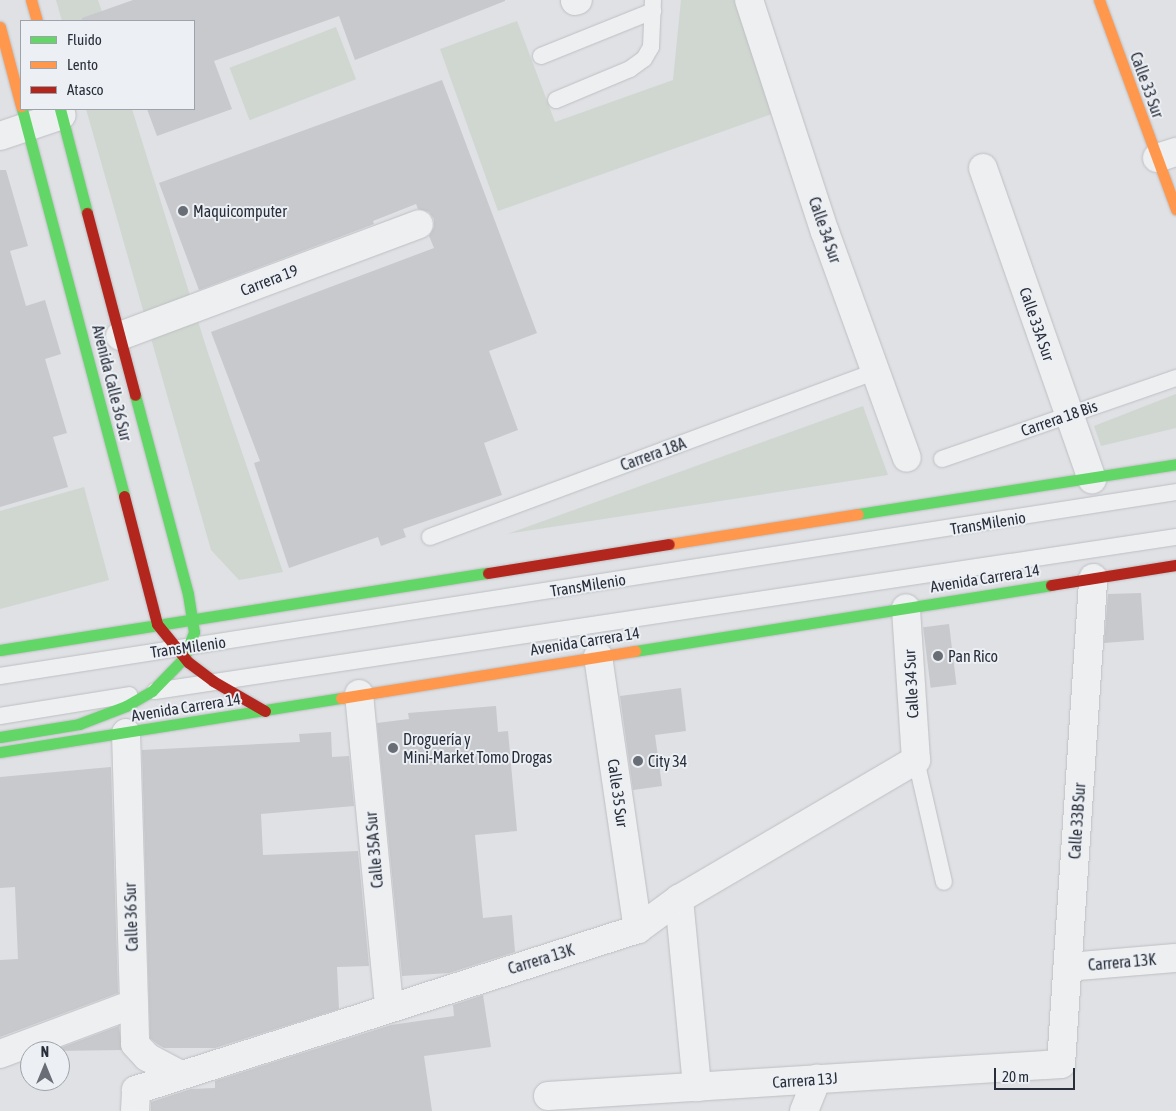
<!DOCTYPE html>
<meta charset="utf-8">
<style>
body{margin:0}
#map{position:relative;width:1176px;height:1111px;overflow:hidden;background:#dfe1e4;font-family:"Asap Condensed",sans-serif}
div>[style]{position:absolute}
.green>*{inset:0;background:#d0d7d0;transform-origin:0 0}
.building>*{inset:0;background:#c7c9cc;transform-origin:0 0}
.roads{filter:drop-shadow(0 0 1px #bdbfc2) drop-shadow(0 0 1px #bdbfc2)}
.lane>*{height:16px;margin:-8px;padding:0 8px;transform-origin:8px;border-radius:8px;background:#eeeff1}
.street>*{height:28px;margin:-14px;padding:0 14px;transform-origin:14px;border-radius:14px;background:#eeeff1}
.fast>*{height:11px;margin:-5.5px;padding:0 5.5px;transform-origin:5.5px;border-radius:5.5px;background:#63d668}
.slow>*{height:11px;margin:-5.5px;padding:0 5.5px;transform-origin:5.5px;border-radius:5.5px;background:#ff974d}
.jam>*{height:11px;margin:-5.5px;padding:0 5.5px;transform-origin:5.5px;border-radius:5.5px;background:#b3261e}
.dots>*{width:14px;height:14px;translate:-50% -50%;box-sizing:border-box;border:2px solid #eceff4;border-radius:50%}
span{translate:-50% -50%;white-space:nowrap;text-align:center;line-height:1.15;-webkit-text-stroke:4px #eceff4;paint-order:stroke}
.street-label{font-size:16px;color:#282f3b}
.poi-label{font-size:16px;color:#282f3b}
.left{translate:0 -50%;text-align:left}
.legend{position:absolute;left:20px;top:20px;width:175px;height:90px;box-sizing:border-box;background:#eceff4;border:1px solid #9ea2aa;margin:0;padding:6px 9px;list-style:none;font-size:15px;color:#282f3b}
.legend li{display:flex;align-items:center;gap:10px;height:25px}
.legend b{width:25px;border:1px solid #9ea2aa}
.north{position:absolute;left:20px;top:1041px;width:50px;height:50px;box-sizing:border-box;background:#eceff4;border:1px solid #9ea2aa;border-radius:50%;rotate:0deg;font-size:14px;font-weight:700;line-height:20px;text-align:center;color:#282f3b}
.north::after{content:'';display:block;margin:auto;width:18px;height:22px;background:#686d76;clip-path:polygon(50% 0,100% 100%,50% 72%,0 100%)}
.scale{position:absolute;left:994px;top:1068px;width:81px;height:22px;box-sizing:border-box;border:2px solid #282f3b;border-top:0;padding-left:6px;font-size:15px;line-height:18px;white-space:nowrap;color:#282f3b;-webkit-text-stroke:4px #eceff4;paint-order:stroke}
</style>
<div id="map">
<div class="green">
<i style="clip-path:polygon(56px 0,98px 0,105px 21px,62px 21px)"></i>
<i style="clip-path:polygon(681px 0,741px 0,780px 111px,498px 211px,440px 49px,517px 21px,555px 122px,673px 80px)"></i>
<i style="left:336px;top:27px;width:56px;height:114px;rotate:69deg"></i>
<i style="clip-path:polygon(86px 109px,132px 109px,207px 350px,283px 572px,239px 580px,211px 550px)"></i>
<i style="clip-path:polygon(1176px 394px,1176px 428px,1101px 446px,1094px 426px)"></i>
<i style="clip-path:polygon(863px 406px,888px 475px,507px 534px)"></i>
<i style="clip-path:polygon(84px 487px,109px 580px,0 609px,0 511px)"></i>
</div>
<div class="building">
<i style="clip-path:polygon(133px 0,505px 0,505px 1px,355px 60px,339px 16px,214px 61px,232px 109px,157px 136px,147px 109px,194px 109px,194px 21px,82px 21px,82px 18px)"></i>
<i style="clip-path:polygon(442px 80px,537px 333px,489px 351px,518px 430px,484px 443px,502px 495px,403px 529px,406px 537px,381px 546px,378px 537px,289px 568px,254px 463px,260px 461px,211px 332px,434px 248px,429px 236px,434px 227px,434px 219px,429px 212px,418px 209px,416px 204px,373px 221px,374px 224px,199px 290px,159px 183px)"></i>
<i style="clip-path:polygon(0 170px,6px 170px,28px 246px,10px 251px,26px 306px,45px 300px,61px 354px,45px 359px,67px 433px,53px 437px,68px 487px,0 507px)"></i>
<i style="clip-path:polygon(1141px 593px,1144px 640px,1104px 643px,1108px 594px)"></i>
<i style="left:949px;top:624px;width:61px;height:26px;rotate:83deg"></i>
<i style="clip-path:polygon(681px 688px,686px 731px,655px 735px,662px 786px,633px 790px,620px 696px)"></i>
<i style="clip-path:polygon(496px 706px,498px 732px,508px 731px,517px 831px,475px 835px,483px 918px,512px 915px,515px 952px,449px 973px,402px 976px,377px 723px,409px 719px,408px 713px)"></i>
<i style="clip-path:polygon(331px 732px,332px 757px,349px 756px,354px 806px,261px 814px,263px 855px,358px 851px,369px 966px,337px 967px,339px 1009px,215px 1048px,164px 1048px,157px 1044px,150px 1038px,142px 750px,300px 742px,299px 734px)"></i>
<i style="clip-path:polygon(111px 767px,118px 993px,0 1037px,0 960px,18px 959px,15px 887px,0 888px,0 777px)"></i>
<i style="clip-path:polygon(483px 995px,491px 1047px,424px 1056px,432px 1111px,151px 1111px,151px 1102px,191px 1089px,215px 1088px,215px 1081px,391px 1025px,454px 1016px,453px 1005px)"></i>
<i style="clip-path:polygon(119px 1026px,122px 1050px,52px 1051px)"></i>
</div>
<div class="roads">
<div class="lane">
<i style="left:541px;top:56px;width:121px;rotate:-21.9deg"></i>
<i style="left:556px;top:100px;width:80px;rotate:-22.7deg"></i>
<i style="left:630px;top:69px;width:17px;rotate:-36deg"></i>
<i style="left:644px;top:59px;width:14px;rotate:-60deg"></i>
<i style="left:651px;top:47px;width:47px;rotate:-87.6deg"></i>
<i style="left:942px;top:459px;width:248px;rotate:-19.1deg"></i>
<i style="left:430px;top:537px;width:477px;rotate:-20.4deg"></i>
<i style="left:0;top:676px;width:1190px;rotate:-8.89deg"></i>
<i style="left:155px;top:691px;width:1033px;rotate:-8.58deg"></i>
<i style="left:0;top:716px;width:131px;rotate:-9.2deg"></i>
<i style="left:916px;top:760px;width:125px;rotate:77.1deg"></i>
</div>
<div class="street">
<i style="left:749px;top:0;width:244px;rotate:71.9deg"></i>
<i style="left:825px;top:232px;width:240px;rotate:70.1deg"></i>
<i style="left:575px;top:1px;width:3px;rotate:-18deg"></i>
<i style="left:0;top:136px;width:65px;rotate:-18.7deg"></i>
<i style="left:1157px;top:158px;width:20px;rotate:-18deg"></i>
<i style="left:983px;top:168px;width:330px;rotate:70.7deg"></i>
<i style="left:120px;top:336px;width:319px;rotate:-20.5deg"></i>
<i style="left:598px;top:656px;width:276px;rotate:81.7deg"></i>
<i style="left:359px;top:694px;width:313px;rotate:84.5deg"></i>
<i style="left:126px;top:733px;width:311px;rotate:88.3deg"></i>
<i style="left:135px;top:1044px;width:18px;rotate:47deg"></i>
<i style="left:147px;top:1057px;width:38px;rotate:28deg"></i>
<i style="left:679px;top:899px;width:189px;rotate:84.5deg"></i>
<i style="left:1068px;top:967px;width:108px;rotate:-4.8deg"></i>
<i style="left:0;top:1054px;width:142px;rotate:-20.6deg"></i>
<i style="left:548px;top:1096px;width:514px;rotate:-3.57deg"></i>
<i style="left:1061px;top:1064px;width:487px;rotate:-86.2deg"></i>
<i style="left:135px;top:1111px;width:21px;rotate:-87deg"></i>
<i style="left:136px;top:1090px;width:527px;rotate:-17.78deg"></i>
<i style="left:638px;top:929px;width:51px;rotate:-36.2deg"></i>
<i style="left:679px;top:899px;width:275px;rotate:-30.4deg"></i>
<i style="left:916px;top:760px;width:152px;rotate:-93.8deg"></i>
<i style="left:804px;top:1111px;width:35px;rotate:-68deg"></i>
</div>
<div class="fast">
<i style="left:22px;top:109px;width:400px;rotate:75.2deg"></i>
<i style="left:60px;top:109px;width:107px;rotate:75.4deg"></i>
<i style="left:858px;top:514px;width:322px;rotate:-8.9deg"></i>
<i style="left:0;top:650px;width:494px;rotate:-9deg"></i>
<i style="left:635px;top:651px;width:421px;rotate:-9deg"></i>
<i style="left:0;top:737px;width:80px;rotate:-9.3deg"></i>
<i style="left:79px;top:724px;width:50px;rotate:-21deg"></i>
<i style="left:126px;top:706px;width:30px;rotate:-30deg"></i>
<i style="left:152px;top:691px;width:46px;rotate:-45.9deg"></i>
<i style="left:184px;top:658px;width:28px;rotate:-69deg"></i>
<i style="left:194px;top:632px;width:38px;rotate:-99deg"></i>
<i style="left:188px;top:594px;width:206px;rotate:-104.9deg"></i>
<i style="left:0;top:752px;width:345px;rotate:-9deg"></i>
</div>
<div class="slow">
<i style="left:31px;top:0;width:22px;rotate:74deg"></i>
<i style="left:1099px;top:0;width:223px;rotate:69.8deg"></i>
<i style="left:0;top:27px;width:82px;rotate:75.1deg"></i>
<i style="left:669px;top:544px;width:191px;rotate:-9deg"></i>
<i style="left:341px;top:698px;width:298px;rotate:-9.1deg"></i>
</div>
<div class="jam">
<i style="left:87px;top:213px;width:188px;rotate:75.2deg"></i>
<i style="left:124px;top:496px;width:132px;rotate:75.5deg"></i>
<i style="left:157px;top:624px;width:49px;rotate:50.8deg"></i>
<i style="left:188px;top:662px;width:31px;rotate:37deg"></i>
<i style="left:213px;top:681px;width:60px;rotate:30deg"></i>
<i style="left:488px;top:573px;width:183px;rotate:-9.1deg"></i>
<i style="left:1051px;top:585px;width:127px;rotate:-9.1deg"></i>
</div>
</div>
<div class="dots">
<i style="left:183px;top:211px;background:#686d76"></i>
<i style="left:938px;top:656px;background:#686d76"></i>
<i style="left:393px;top:748px;background:#686d76"></i>
<i style="left:638px;top:761px;background:#686d76"></i>
</div>
<div class="street-label">
<span style="left:1147px;top:85px;rotate:70deg">Calle 33 Sur</span>
<span style="left:825px;top:230px;rotate:71deg">Calle 34 Sur</span>
<span style="left:269px;top:280px;rotate:-21deg">Carrera 19</span>
<span style="left:1037px;top:324px;rotate:71deg">Calle 33A Sur</span>
<span style="left:112px;top:383px;rotate:76deg">Avenida Calle 36 Sur</span>
<span style="left:1059px;top:418px;rotate:-19deg">Carrera 18 Bis</span>
<span style="left:653px;top:454px;rotate:-20deg">Carrera 18A</span>
<span style="left:988px;top:523px;rotate:-9deg">TransMilenio</span>
<span style="left:985px;top:578px;rotate:-9deg">Avenida Carrera 14</span>
<span style="left:588px;top:585px;rotate:-9deg">TransMilenio</span>
<span style="left:585px;top:641px;rotate:-9deg">Avenida Carrera 14</span>
<span style="left:188px;top:647px;rotate:-8deg">TransMilenio</span>
<span style="left:911px;top:684px;rotate:-93deg">Calle 34 Sur</span>
<span style="left:186px;top:707px;rotate:-9deg">Avenida Carrera 14</span>
<span style="left:618px;top:793px;rotate:82deg">Calle 35 Sur</span>
<span style="left:1077px;top:821px;rotate:-86deg">Calle 33B Sur</span>
<span style="left:374px;top:850px;rotate:-95deg">Calle 35A Sur</span>
<span style="left:131px;top:917px;rotate:-92deg">Calle 36 Sur</span>
<span style="left:541px;top:959px;rotate:-17deg">Carrera 13K</span>
<span style="left:1122px;top:962px;rotate:-5deg">Carrera 13K</span>
<span style="left:805px;top:1080px;rotate:-4deg">Carrera 13J</span>
</div>
<div class="poi-label">
<span class="left" style="left:193px;top:211px">Maquicomputer</span>
<span class="left" style="left:948px;top:656px">Pan Rico</span>
<span class="left" style="left:403px;top:748px">Droguería y<br>Mini-Market Tomo Drogas</span>
<span class="left" style="left:648px;top:761px">City 34</span>
</div>
<ul class="legend">
<li><b style="height:6px;background:#63d668"></b>Fluido</li>
<li><b style="height:6px;background:#ff974d"></b>Lento</li>
<li><b style="height:6px;background:#b3261e"></b>Atasco</li>
</ul>
<div class="north">N</div>
<div class="scale">20 m</div>
</div>
